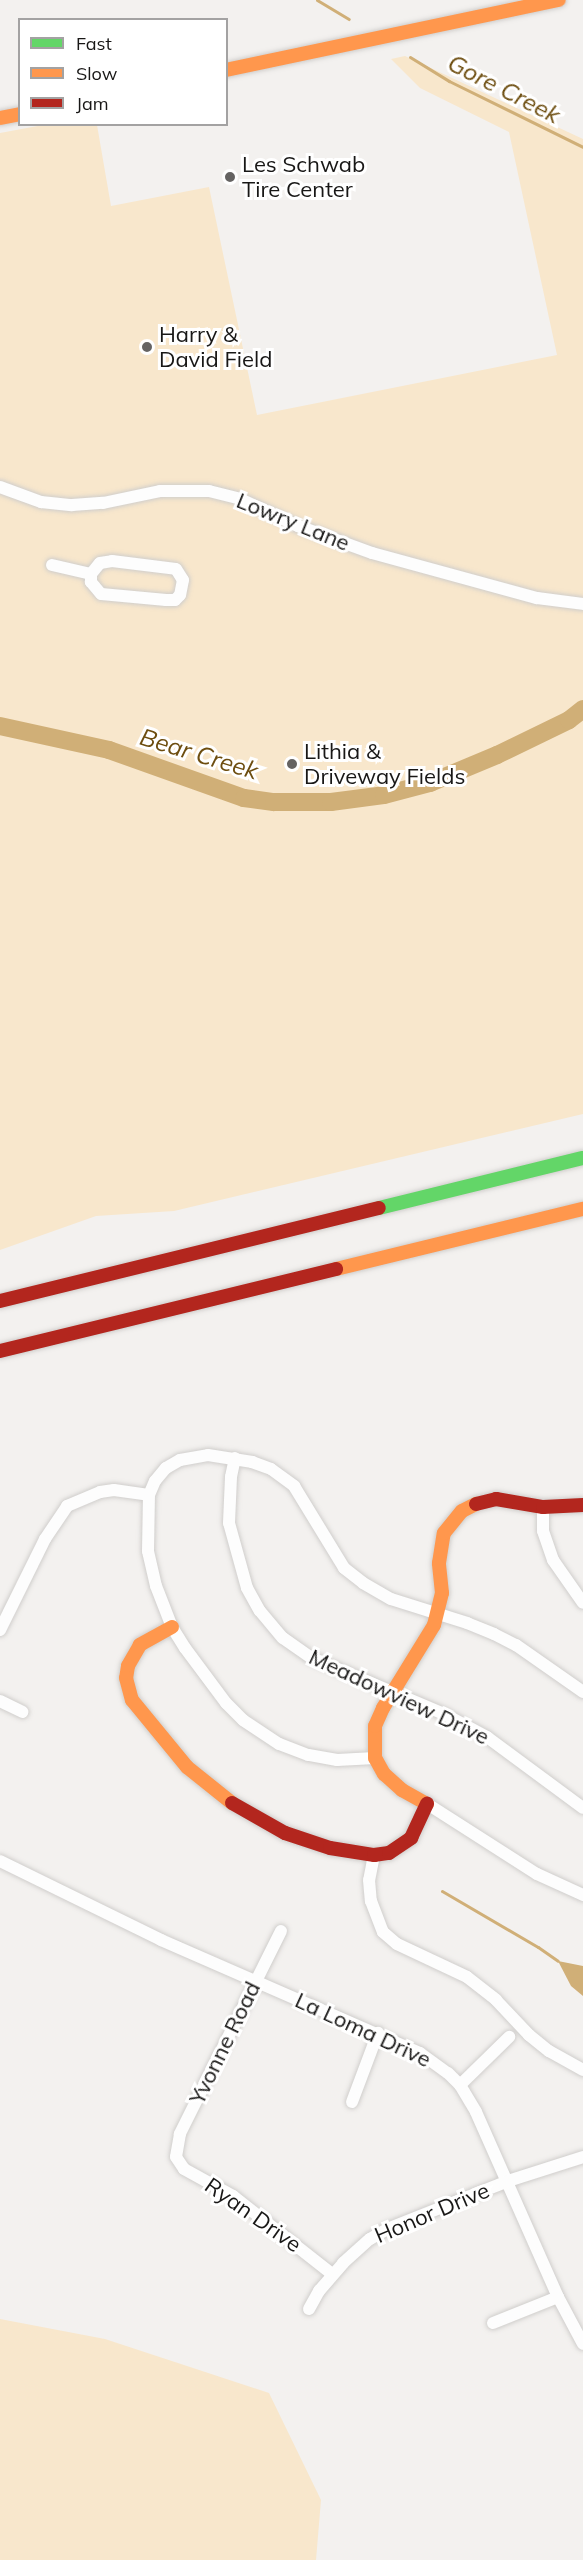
<!DOCTYPE html>
<style>
body{margin:0}
#map{position:relative;width:583px;height:2560px;overflow:hidden;background:#f3f1ef;font-family:Mulish,sans-serif}
div>[style]{position:absolute}
.green>*{inset:0;background:#f8e7cc}
.water>*{inset:0;background:#d0af77}
.stream>*{height:3px;margin:-1.5px;padding:0 1.5px;transform-origin:1.5px;border-radius:1.5px;background:#d0af77}
.river>*{height:18px;margin:-9px;padding:0 9px;transform-origin:9px;border-radius:9px;background:#d0af77}
.roads{filter:drop-shadow(0 0 2px #d0cecc) drop-shadow(0 0 2px #d0cecc)}
.street>*{height:12px;margin:-6px;padding:0 6px;transform-origin:6px;border-radius:6px;background:#fdfdfd}
.fast>*{height:14px;margin:-7px;padding:0 7px;transform-origin:7px;border-radius:7px;background:#63d668}
.slow>*{height:14px;margin:-7px;padding:0 7px;transform-origin:7px;border-radius:7px;background:#ff974d}
.jam>*{height:14px;margin:-7px;padding:0 7px;transform-origin:7px;border-radius:7px;background:#b3261e}
.dots>*{width:16px;height:16px;translate:-50% -50%;box-sizing:border-box;border:3px solid #fff;border-radius:50%}
span{translate:-50% -50%;white-space:nowrap;text-align:center;line-height:1.15;-webkit-text-stroke:6px #fff;paint-order:stroke}
.poi-label{font-size:22px;color:#181716}
.left{translate:0 -50%;text-align:left}
.street-label{font-size:22px;color:#181716}
.water-label{font-size:24px;color:#6d4d0f;font-style:italic}
.legend{position:absolute;left:18px;top:18px;width:210px;height:108px;box-sizing:border-box;background:#fff;border:2px solid #a3a2a2;margin:0;padding:8px 10px;list-style:none;font-size:18px;color:#181716}
.legend li{display:flex;align-items:center;gap:12px;height:30px}
.legend b{width:30px;border:2px solid #a3a2a2}
</style>
<div id="map">
<div class="green">
<i style="clip-path:polygon(405px 56px,583px 139px,583px 1114px,174px 1211px,96px 1216px,0 1250px,0 133px,43px 125px,97px 125px,111px 206px,209px 187px,257px 415px,557px 355px,509px 132px,420px 88px,391px 59px)"></i>
<i style="clip-path:polygon(0 2319px,105px 2339px,269px 2393px,321px 2500px,316px 2560px,0 2560px)"></i>
</div>
<div class="water">
<i style="clip-path:polygon(558px 1961px,583px 1966px,583px 1996px,571px 1986px)"></i>
</div>
<div class="stream">
<i style="left:317px;top:0;width:37px;rotate:31deg"></i>
<i style="left:410px;top:57px;width:46px;rotate:31.6deg"></i>
<i style="left:449px;top:81px;width:149px;rotate:26.2deg"></i>
<i style="left:442px;top:1891px;width:111px;rotate:30.3deg"></i>
<i style="left:538px;top:1947px;width:24px;rotate:35deg"></i>
</div>
<div class="river">
<i style="left:0;top:726px;width:112px;rotate:12.4deg"></i>
<i style="left:109px;top:750px;width:143px;rotate:19.6deg"></i>
<i style="left:244px;top:798px;width:30px;rotate:8deg"></i>
<i style="left:274px;top:802px;width:57px"></i>
<i style="left:331px;top:802px;width:53px;rotate:-7.5deg"></i>
<i style="left:384px;top:795px;width:48px;rotate:-14.6deg"></i>
<i style="left:430px;top:783px;width:73px;rotate:-22.7deg"></i>
<i style="left:497px;top:755px;width:80px;rotate:-25.9deg"></i>
<i style="left:569px;top:720px;width:18px;rotate:-38deg"></i>
</div>
<div class="roads">
<div class="street">
<i style="left:0;top:487px;width:44px;rotate:20.1deg"></i>
<i style="left:41px;top:502px;width:31px;rotate:6deg"></i>
<i style="left:72px;top:505px;width:31px;rotate:-4deg"></i>
<i style="left:103px;top:503px;width:58px;rotate:-11.9deg"></i>
<i style="left:160px;top:491px;width:49px"></i>
<i style="left:209px;top:491px;width:32px;rotate:14deg"></i>
<i style="left:240px;top:499px;width:64px;rotate:25deg"></i>
<i style="left:298px;top:526px;width:79px;rotate:20deg"></i>
<i style="left:372px;top:553px;width:171px;rotate:15.3deg"></i>
<i style="left:537px;top:598px;width:46px;rotate:7.4deg"></i>
<i style="left:112px;top:561px;width:64px;rotate:7.1deg"></i>
<i style="left:176px;top:569px;width:13px;rotate:58deg"></i>
<i style="left:183px;top:580px;width:15px;rotate:101deg"></i>
<i style="left:180px;top:595px;width:7px;rotate:135deg"></i>
<i style="left:175px;top:600px;width:9px;rotate:180deg"></i>
<i style="left:166px;top:600px;width:65px;rotate:-174.7deg"></i>
<i style="left:101px;top:594px;width:16px;rotate:-130deg"></i>
<i style="left:91px;top:582px;width:8px;rotate:-90deg"></i>
<i style="left:91px;top:574px;width:14px;rotate:-51deg"></i>
<i style="left:100px;top:563px;width:12px;rotate:-9deg"></i>
<i style="left:52px;top:565px;width:40px;rotate:13deg"></i>
<i style="left:235px;top:1458px;width:19px;rotate:102deg"></i>
<i style="left:231px;top:1477px;width:46px;rotate:92.5deg"></i>
<i style="left:229px;top:1523px;width:67px;rotate:74.5deg"></i>
<i style="left:247px;top:1588px;width:26px;rotate:61deg"></i>
<i style="left:260px;top:1611px;width:35px;rotate:50deg"></i>
<i style="left:283px;top:1638px;width:35px;rotate:35deg"></i>
<i style="left:312px;top:1658px;width:146px;rotate:23deg"></i>
<i style="left:446px;top:1715px;width:47px;rotate:28.2deg"></i>
<i style="left:487px;top:1737px;width:119px;rotate:36.5deg"></i>
<i style="left:543px;top:1507px;width:24px;rotate:90deg"></i>
<i style="left:543px;top:1531px;width:31px;rotate:71deg"></i>
<i style="left:553px;top:1560px;width:52px;rotate:55.1deg"></i>
<i style="left:0;top:1630px;width:102px;rotate:-63.7deg"></i>
<i style="left:45px;top:1539px;width:40px;rotate:-56deg"></i>
<i style="left:67px;top:1506px;width:36px;rotate:-23deg"></i>
<i style="left:100px;top:1492px;width:14px;rotate:-8deg"></i>
<i style="left:114px;top:1490px;width:35px;rotate:8deg"></i>
<i style="left:0;top:1701px;width:25px;rotate:26deg"></i>
<i style="left:375px;top:1758px;width:38px;rotate:177deg"></i>
<i style="left:337px;top:1760px;width:29px;rotate:-170deg"></i>
<i style="left:308px;top:1755px;width:31px;rotate:-159deg"></i>
<i style="left:279px;top:1744px;width:43px;rotate:-146.3deg"></i>
<i style="left:243px;top:1720px;width:24px;rotate:-135deg"></i>
<i style="left:226px;top:1703px;width:69px;rotate:-126.7deg"></i>
<i style="left:185px;top:1648px;width:25px;rotate:-122deg"></i>
<i style="left:172px;top:1627px;width:44px;rotate:-111.3deg"></i>
<i style="left:156px;top:1586px;width:36px;rotate:-103deg"></i>
<i style="left:148px;top:1551px;width:56px;rotate:-89deg"></i>
<i style="left:149px;top:1495px;width:15px;rotate:-67deg"></i>
<i style="left:155px;top:1481px;width:17px;rotate:-50deg"></i>
<i style="left:166px;top:1468px;width:16px;rotate:-30deg"></i>
<i style="left:180px;top:1460px;width:28px;rotate:-10deg"></i>
<i style="left:208px;top:1455px;width:45px;rotate:9deg"></i>
<i style="left:252px;top:1462px;width:20px;rotate:20deg"></i>
<i style="left:271px;top:1469px;width:29px;rotate:36deg"></i>
<i style="left:294px;top:1486px;width:96px;rotate:58.6deg"></i>
<i style="left:344px;top:1568px;width:24px;rotate:38deg"></i>
<i style="left:363px;top:1583px;width:32px;rotate:30deg"></i>
<i style="left:391px;top:1599px;width:80px;rotate:17.5deg"></i>
<i style="left:467px;top:1623px;width:29px;rotate:22deg"></i>
<i style="left:494px;top:1634px;width:25px;rotate:27deg"></i>
<i style="left:516px;top:1645px;width:82px;rotate:35deg"></i>
<i style="left:429px;top:1805px;width:128px;rotate:32.6deg"></i>
<i style="left:537px;top:1874px;width:51px;rotate:24.5deg"></i>
<i style="left:374px;top:1855px;width:25px;rotate:101deg"></i>
<i style="left:369px;top:1880px;width:21px;rotate:85deg"></i>
<i style="left:371px;top:1901px;width:33px;rotate:69deg"></i>
<i style="left:383px;top:1932px;width:18px;rotate:41deg"></i>
<i style="left:397px;top:1944px;width:77px;rotate:25.2deg"></i>
<i style="left:467px;top:1977px;width:37px;rotate:38deg"></i>
<i style="left:496px;top:2000px;width:48px;rotate:46.7deg"></i>
<i style="left:529px;top:2035px;width:26px;rotate:39deg"></i>
<i style="left:549px;top:2051px;width:39px;rotate:29deg"></i>
<i style="left:0;top:1861px;width:179px;rotate:26.1deg"></i>
<i style="left:161px;top:1940px;width:283px;rotate:23.6deg"></i>
<i style="left:420px;top:2053px;width:34px;rotate:36deg"></i>
<i style="left:448px;top:2073px;width:17px;rotate:45deg"></i>
<i style="left:460px;top:2085px;width:31px;rotate:59deg"></i>
<i style="left:476px;top:2112px;width:202px;rotate:66.1deg"></i>
<i style="left:558px;top:2297px;width:53px;rotate:62deg"></i>
<i style="left:281px;top:1931px;width:227px;rotate:116.5deg"></i>
<i style="left:180px;top:2134px;width:23px;rotate:100deg"></i>
<i style="left:176px;top:2157px;width:14px;rotate:56deg"></i>
<i style="left:184px;top:2169px;width:56px;rotate:28.9deg"></i>
<i style="left:233px;top:2196px;width:126px;rotate:38.2deg"></i>
<i style="left:460px;top:2085px;width:69px;rotate:-44.4deg"></i>
<i style="left:352px;top:2102px;width:74px;rotate:-69.4deg"></i>
<i style="left:309px;top:2309px;width:21px;rotate:-61deg"></i>
<i style="left:319px;top:2291px;width:37px;rotate:-49deg"></i>
<i style="left:343px;top:2263px;width:36px;rotate:-42deg"></i>
<i style="left:370px;top:2239px;width:20px;rotate:-30deg"></i>
<i style="left:387px;top:2229px;width:130px;rotate:-21.6deg"></i>
<i style="left:508px;top:2181px;width:79px;rotate:-17.7deg"></i>
<i style="left:493px;top:2323px;width:70px;rotate:-21.8deg"></i>
</div>
<div class="fast">
<i style="left:379px;top:1208px;width:210px;rotate:-13.8deg"></i>
</div>
<div class="slow">
<i style="left:226px;top:70px;width:340px;rotate:-11.9deg"></i>
<i style="left:0;top:118px;width:20px;rotate:-11deg"></i>
<i style="left:336px;top:1269px;width:254px;rotate:-13.7deg"></i>
<i style="left:172px;top:1627px;width:37px;rotate:151deg"></i>
<i style="left:140px;top:1645px;width:24px;rotate:120deg"></i>
<i style="left:128px;top:1666px;width:12px;rotate:99deg"></i>
<i style="left:126px;top:1678px;width:23px;rotate:75deg"></i>
<i style="left:132px;top:1700px;width:87px;rotate:50.6deg"></i>
<i style="left:187px;top:1767px;width:58px;rotate:38.7deg"></i>
<i style="left:427px;top:1804px;width:29px;rotate:-151deg"></i>
<i style="left:402px;top:1790px;width:24px;rotate:-138deg"></i>
<i style="left:384px;top:1774px;width:18px;rotate:-119deg"></i>
<i style="left:375px;top:1758px;width:32px;rotate:-90deg"></i>
<i style="left:375px;top:1726px;width:20px;rotate:-66deg"></i>
<i style="left:383px;top:1708px;width:97px;rotate:-58.4deg"></i>
<i style="left:434px;top:1625px;width:33px;rotate:-76deg"></i>
<i style="left:442px;top:1593px;width:30px;rotate:-96deg"></i>
<i style="left:439px;top:1563px;width:30px;rotate:-81deg"></i>
<i style="left:444px;top:1533px;width:28px;rotate:-51deg"></i>
<i style="left:462px;top:1511px;width:16px;rotate:-27deg"></i>
</div>
<div class="jam">
<i style="left:0;top:1301px;width:390px;rotate:-13.8deg"></i>
<i style="left:0;top:1351px;width:346px;rotate:-13.7deg"></i>
<i style="left:476px;top:1504px;width:21px;rotate:-14deg"></i>
<i style="left:496px;top:1499px;width:48px;rotate:9.7deg"></i>
<i style="left:543px;top:1507px;width:40px;rotate:-2.9deg"></i>
<i style="left:232px;top:1803px;width:61px;rotate:29.5deg"></i>
<i style="left:285px;top:1833px;width:47px;rotate:18.4deg"></i>
<i style="left:330px;top:1848px;width:45px;rotate:9deg"></i>
<i style="left:374px;top:1855px;width:15px;rotate:-8deg"></i>
<i style="left:389px;top:1853px;width:27px;rotate:-34deg"></i>
<i style="left:411px;top:1838px;width:38px;rotate:-65deg"></i>
</div>
</div>
<div class="dots">
<i style="left:230px;top:177px;background:#656362"></i>
<i style="left:147px;top:347px;background:#656362"></i>
<i style="left:292px;top:764px;background:#656362"></i>
</div>
<div class="poi-label">
<span class="left" style="left:242px;top:177px">Les Schwab<br>Tire Center</span>
<span class="left" style="left:159px;top:347px">Harry &amp;<br>David Field</span>
<span class="left" style="left:304px;top:764px">Lithia &amp;<br>Driveway Fields</span>
</div>
<div class="street-label">
<span style="left:293px;top:522px;rotate:22deg">Lowry Lane</span>
<span style="left:399px;top:1697px;rotate:25deg">Meadowview Drive</span>
<span style="left:363px;top:2030px;rotate:25deg">La Loma Drive</span>
<span style="left:225px;top:2043px;rotate:-64deg">Yvonne Road</span>
<span style="left:432px;top:2213px;rotate:-23deg">Honor Drive</span>
<span style="left:253px;top:2215px;rotate:35deg">Ryan Drive</span>
</div>
<div class="water-label">
<span style="left:504px;top:89px;rotate:27deg">Gore Creek</span>
<span style="left:199px;top:754px;rotate:17deg">Bear Creek</span>
</div>
<ul class="legend">
<li><b style="height:8px;background:#63d668"></b>Fast</li>
<li><b style="height:8px;background:#ff974d"></b>Slow</li>
<li><b style="height:8px;background:#b3261e"></b>Jam</li>
</ul>
</div>
